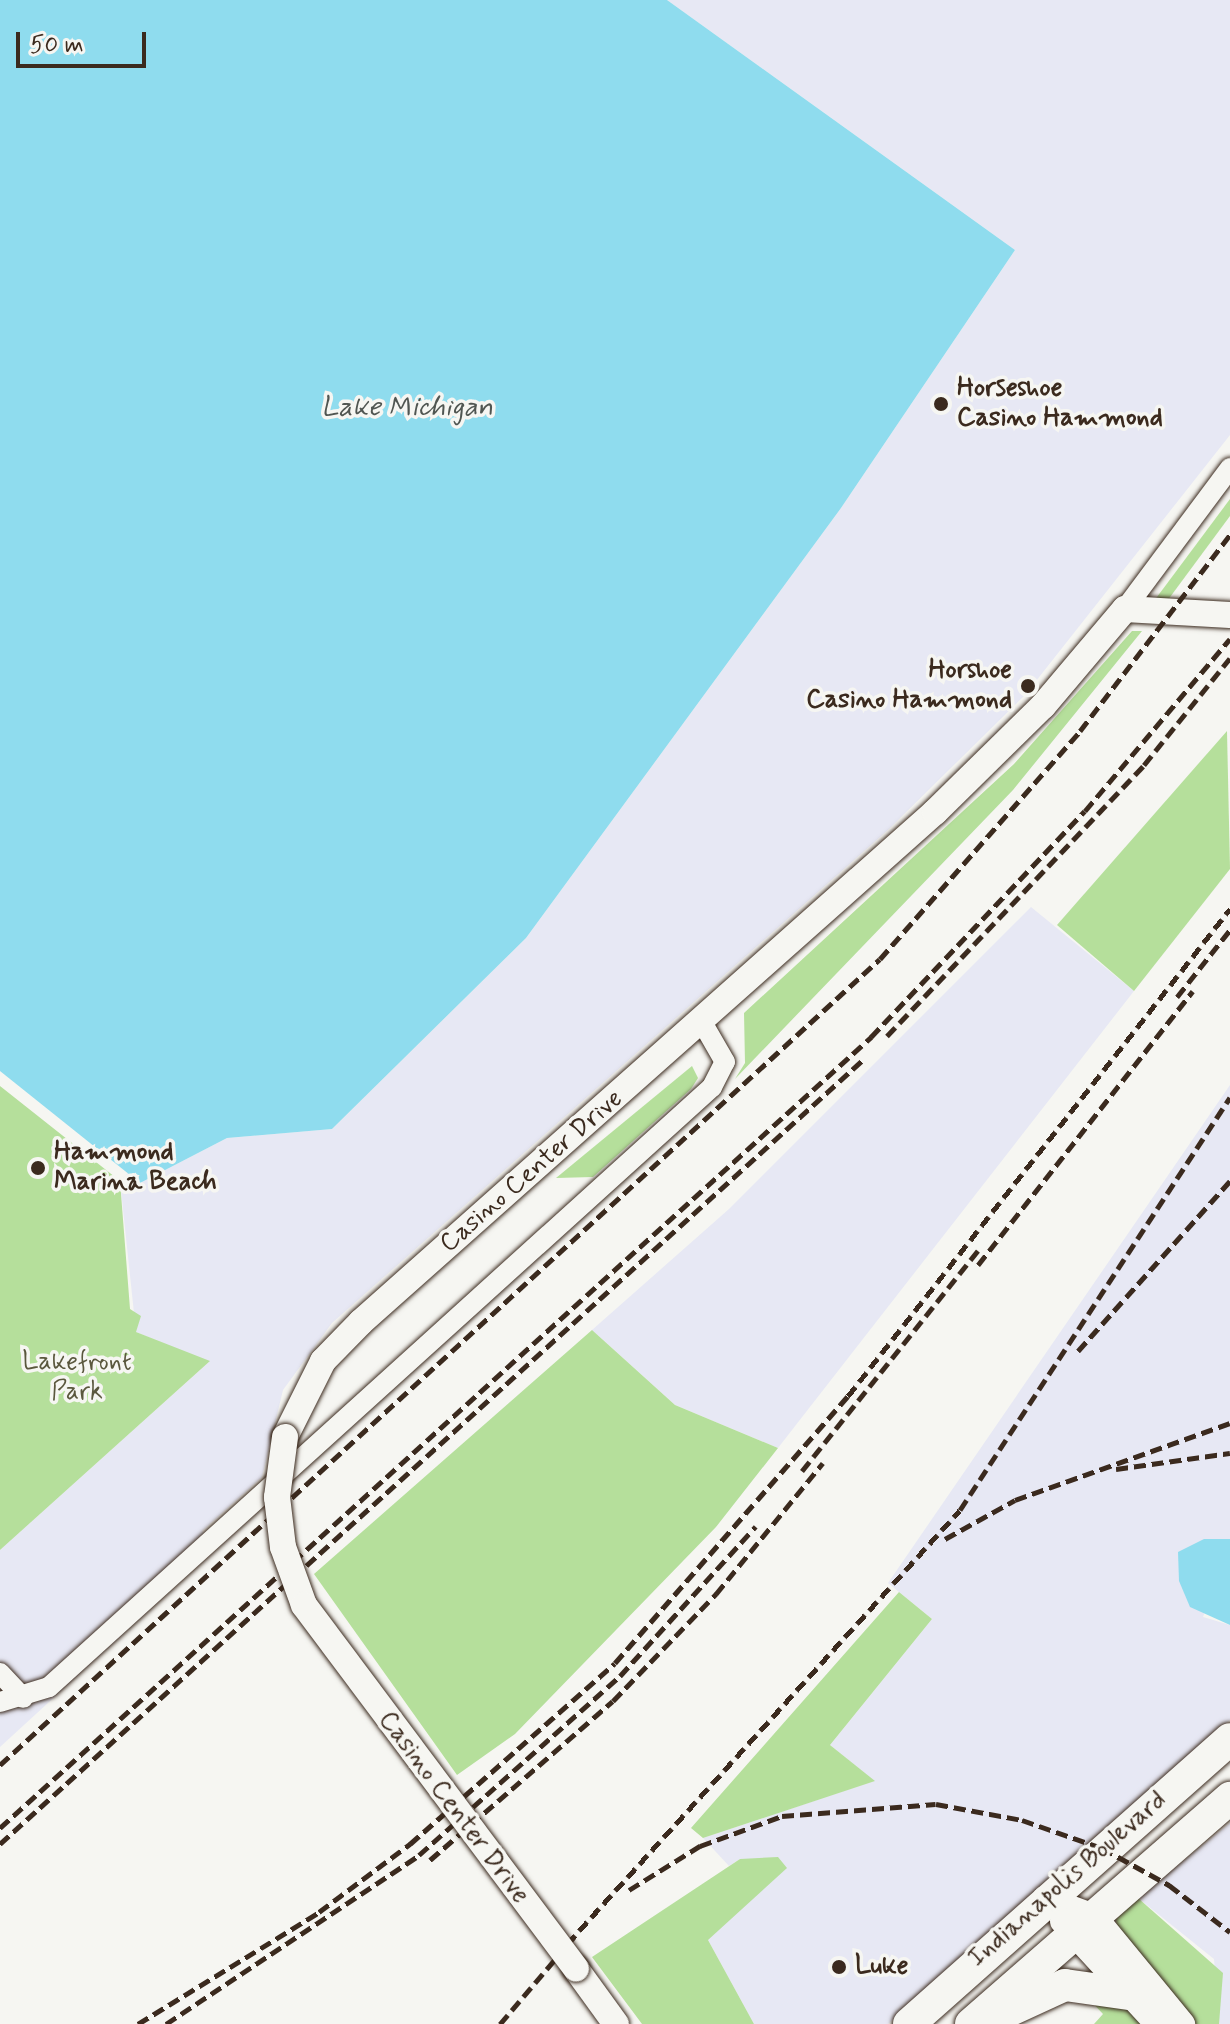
<!DOCTYPE html>
<style>
body{margin:0}
#map{position:relative;width:1230px;height:2024px;overflow:hidden;background:#f6f6f2;font-family:Mynerve,sans-serif}
div>[style]{position:absolute}
.built>*{inset:0;background:#e7e8f4}
.green>*{inset:0;background:#b5df9b}
.water>*{inset:0;background:#8fdcee}
.roads{filter:drop-shadow(0 0 2px #3b2a1e) drop-shadow(0 0 2px #3b2a1e)}
.minor>*{height:20px;margin:-10px;padding:0 10px;transform-origin:10px;border-radius:10px;background:#f6f6f2}
.tertiary>*{height:26px;margin:-13px;padding:0 13px;transform-origin:13px;border-radius:13px;background:#f6f6f2}
.primary>*{height:32px;margin:-16px;padding:0 16px;transform-origin:16px;border-radius:16px;background:#f6f6f2}
.rail>*{height:5px;margin-top:-2.5px;transform-origin:0;background:repeating-linear-gradient(90deg,#3b2a1e 0 12px,transparent 0 18px)}
.bridges{filter:drop-shadow(0 0 2px #3b2a1e) drop-shadow(0 0 2px #3b2a1e)}
.tertiary-bridge>*{height:26px;margin:-13px;padding:0 13px;transform-origin:13px;border-radius:13px;background:#f6f6f2}
.dots>*{width:22px;height:22px;translate:-50% -50%;box-sizing:border-box;border:4px solid #f6f6f2;border-radius:50%}
span{translate:-50% -50%;white-space:nowrap;text-align:center;line-height:1.15;-webkit-text-stroke:7px #f6f6f2;paint-order:stroke}
.poi-label{font-size:26px;color:#3b2a1e;font-weight:700}
.left{translate:0 -50%;text-align:left}
.right{translate:-100% -50%;text-align:right}
.street-label{font-size:26px;color:#3b2a1e}
.park-label{font-size:26px;color:#5a573d}
.water-label{font-size:28px;color:#505652;font-style:italic}
.scale{position:absolute;left:16px;top:32px;width:130px;height:36px;box-sizing:border-box;border:4px solid #3b2a1e;border-top:0;padding-left:10px;font-size:24px;line-height:28px;white-space:nowrap;color:#3b2a1e;-webkit-text-stroke:6px #f6f6f2;paint-order:stroke}
</style>
<div id="map">
<div class="built">
<i style="clip-path:polygon(667px 0,1230px 0,1230px 435px,1025px 695px,889px 829px,332px 1323px,283px 1390px,262px 1477px,202px 1531px,217px 1548px,0 1747px,0 1550px,209px 1362px,136px 1332px,120px 1181px,128px 1173px,140px 1183px,227px 1138px,332px 1129px,526px 938px,841px 508px,1015px 250px)"></i>
<i style="clip-path:polygon(1031px 907px,1134px 991px,778px 1448px,675px 1405px,592px 1330px,729px 1209px)"></i>
<i style="clip-path:polygon(1230px 1085px,1230px 1539px,1203px 1617px,1230px 1625px,1230px 1720px,888px 2024px,754px 2024px,708px 1940px,740px 1859px,729px 1866px,703px 1838px,874px 1781px,830px 1745px,932px 1619px,888px 1583px)"></i>
<i style="clip-path:polygon(1230px 1823px,1230px 2024px,1219px 2024px,1214px 1959px,1138px 1898px)"></i>
</div>
<div class="green">
<i style="clip-path:polygon(1230px 499px,1230px 516px,1162px 608px,1154px 601px)"></i>
<i style="clip-path:polygon(1132px 631px,1142px 631px,1013px 790px,735px 1079px,745px 1063px,744px 1013px,1014px 764px)"></i>
<i style="clip-path:polygon(1227px 731px,1230px 869px,1134px 991px,1057px 925px)"></i>
<i style="clip-path:polygon(692px 1066px,698px 1078px,691px 1089px,593px 1177px,556px 1178px)"></i>
<i style="clip-path:polygon(0 1086px,120px 1181px,130px 1309px,141px 1316px,136px 1332px,210px 1361px,0 1550px)"></i>
<i style="clip-path:polygon(592px 1330px,675px 1405px,778px 1448px,716px 1527px,515px 1734px,457px 1775px,314px 1574px)"></i>
<i style="clip-path:polygon(899px 1592px,932px 1619px,830px 1745px,875px 1781px,703px 1838px,691px 1828px)"></i>
<i style="clip-path:polygon(778px 1857px,787px 1868px,708px 1940px,754px 2024px,642px 2024px,592px 1957px,740px 1859px)"></i>
<i style="clip-path:polygon(1138px 1898px,1223px 1973px,1219px 2024px,1195px 2024px,1118px 1937px,1116px 1919px)"></i>
<i style="clip-path:polygon(1084px 1994px,1128px 2009px,1142px 2024px,1094px 2024px,1103px 2014px)"></i>
</div>
<div class="water">
<i style="clip-path:polygon(0 0,667px 0,1015px 250px,841px 508px,526px 938px,332px 1129px,227px 1138px,140px 1183px,0 1071px)"></i>
<i style="clip-path:polygon(1204px 1539px,1230px 1539px,1230px 1625px,1190px 1607px,1179px 1581px,1178px 1552px)"></i>
</div>
<div class="roads">
<div class="minor">
<i style="left:1125px;top:609px;width:176px;rotate:-53.3deg"></i>
<i style="left:0;top:1673px;width:34px;rotate:47deg"></i>
<i style="left:0;top:1702px;width:51px;rotate:-17deg"></i>
<i style="left:49px;top:1687px;width:894px;rotate:-42.14deg"></i>
<i style="left:712px;top:1087px;width:28px;rotate:-63deg"></i>
<i style="left:725px;top:1062px;width:46px;rotate:-119.9deg"></i>
</div>
<div class="tertiary">
<i style="left:285px;top:1437px;width:85px;rotate:-63.4deg"></i>
<i style="left:323px;top:1361px;width:54px;rotate:-45.7deg"></i>
<i style="left:361px;top:1322px;width:768px;rotate:-41.62deg"></i>
<i style="left:935px;top:812px;width:151px;rotate:-44.5deg"></i>
<i style="left:1043px;top:706px;width:127px;rotate:-49.8deg"></i>
<i style="left:1125px;top:609px;width:105px;rotate:3.3deg"></i>
<i style="left:1045px;top:1899px;width:52px;rotate:20.2deg"></i>
<i style="left:1094px;top:1917px;width:139px;rotate:50.6deg"></i>
<i style="left:1063px;top:1921px;width:140px;rotate:47.3deg"></i>
<i style="left:576px;top:1969px;width:68px;rotate:54deg"></i>
</div>
<div class="primary">
<i style="left:1004px;top:2013px;width:67px;rotate:-24.7deg"></i>
<i style="left:1065px;top:1985px;width:64px;rotate:8.1deg"></i>
<i style="left:909px;top:2024px;width:429px;rotate:-41.6deg"></i>
<i style="left:971px;top:2024px;width:344px;rotate:-41.1deg"></i>
</div>
</div>
<div class="rail">
<i style="left:1177px;top:997px;width:85px;rotate:-51.7deg"></i>
<i style="left:887px;top:1036px;width:373px;rotate:-46.5deg"></i>
<i style="left:1144px;top:765px;width:137px;rotate:-51.2deg"></i>
<i style="left:978px;top:1265px;width:348px;rotate:-51.9deg"></i>
<i style="left:1078px;top:1351px;width:228px;rotate:-48.2deg"></i>
<i style="left:1116px;top:1469px;width:115px;rotate:-8deg"></i>
<i style="left:802px;top:1471px;width:284px;rotate:-51.4deg"></i>
<i style="left:945px;top:1539px;width:80px;rotate:-29.1deg"></i>
<i style="left:1015px;top:1500px;width:228px;rotate:-19.7deg"></i>
<i style="left:0;top:1765px;width:1193px;rotate:-42.49deg"></i>
<i style="left:880px;top:959px;width:303px;rotate:-48.7deg"></i>
<i style="left:1080px;top:731px;width:247px;rotate:-52.6deg"></i>
<i style="left:0;top:1828px;width:1177px;rotate:-42.24deg"></i>
<i style="left:871px;top:1037px;width:311px;rotate:-46.6deg"></i>
<i style="left:1085px;top:811px;width:225px;rotate:-49.9deg"></i>
<i style="left:0;top:1844px;width:1167px;rotate:-42.26deg"></i>
<i style="left:430px;top:1860px;width:242px;rotate:-41deg"></i>
<i style="left:613px;top:1701px;width:149px;rotate:-46.1deg"></i>
<i style="left:716px;top:1594px;width:169px;rotate:-50.8deg"></i>
<i style="left:629px;top:1890px;width:84px;rotate:-31.8deg"></i>
<i style="left:700px;top:1846px;width:87px;rotate:-20.1deg"></i>
<i style="left:782px;top:1816px;width:154px;rotate:-4.5deg"></i>
<i style="left:936px;top:1804px;width:87px;rotate:10.5deg"></i>
<i style="left:1022px;top:1820px;width:85px;rotate:19.3deg"></i>
<i style="left:1102px;top:1848px;width:77px;rotate:28.9deg"></i>
<i style="left:1169px;top:1885px;width:77px;rotate:37.6deg"></i>
<i style="left:567px;top:1944px;width:585px;rotate:-47.84deg"></i>
<i style="left:960px;top:1510px;width:493px;rotate:-56.8deg"></i>
<i style="left:138px;top:2024px;width:213px;rotate:-31.7deg"></i>
<i style="left:319px;top:1912px;width:114px;rotate:-36.8deg"></i>
<i style="left:410px;top:1844px;width:273px;rotate:-41.4deg"></i>
<i style="left:615px;top:1663px;width:354px;rotate:-48.9deg"></i>
<i style="left:848px;top:1396px;width:619px;rotate:-51.89deg"></i>
<i style="left:166px;top:2024px;width:304px;rotate:-33.7deg"></i>
<i style="left:419px;top:1855px;width:269px;rotate:-41.7deg"></i>
<i style="left:620px;top:1676px;width:202px;rotate:-47.8deg"></i>
<i style="left:500px;top:2024px;width:114px;rotate:-49.6deg"></i>
</div>
<div class="bridges">
<div class="tertiary-bridge">
<i style="left:285px;top:1437px;width:61px;rotate:97.6deg"></i>
<i style="left:277px;top:1497px;width:50px;rotate:83.2deg"></i>
<i style="left:283px;top:1547px;width:62px;rotate:70.1deg"></i>
<i style="left:304px;top:1605px;width:454px;rotate:53.2deg"></i>
</div>
</div>
<div class="dots">
<i style="left:941px;top:404px;background:#3b2a1e"></i>
<i style="left:1028px;top:686px;background:#3b2a1e"></i>
<i style="left:38px;top:1168px;background:#3b2a1e"></i>
<i style="left:839px;top:1967px;background:#3b2a1e"></i>
</div>
<div class="poi-label">
<span class="left" style="left:957px;top:404px">Horseshoe<br>Casino Hammond</span>
<span class="right" style="left:1012px;top:686px">Horshoe<br>Casino Hammond</span>
<span class="left" style="left:54px;top:1168px">Hammond<br>Marina Beach</span>
<span class="left" style="left:855px;top:1967px">Luke</span>
</div>
<div class="street-label">
<span style="left:532px;top:1172px;rotate:-41deg">Casino Center Drive</span>
<span style="left:453px;top:1808px;rotate:53deg">Casino Center Drive</span>
<span style="left:1068px;top:1880px;rotate:-41deg">Indianapolis Boulevard</span>
</div>
<div class="park-label">
<span style="left:77px;top:1378px">Lakefront<br>Park</span>
</div>
<div class="water-label">
<span style="left:407px;top:408px">Lake Michigan</span>
</div>
<div class="scale">50 m</div>
</div>
